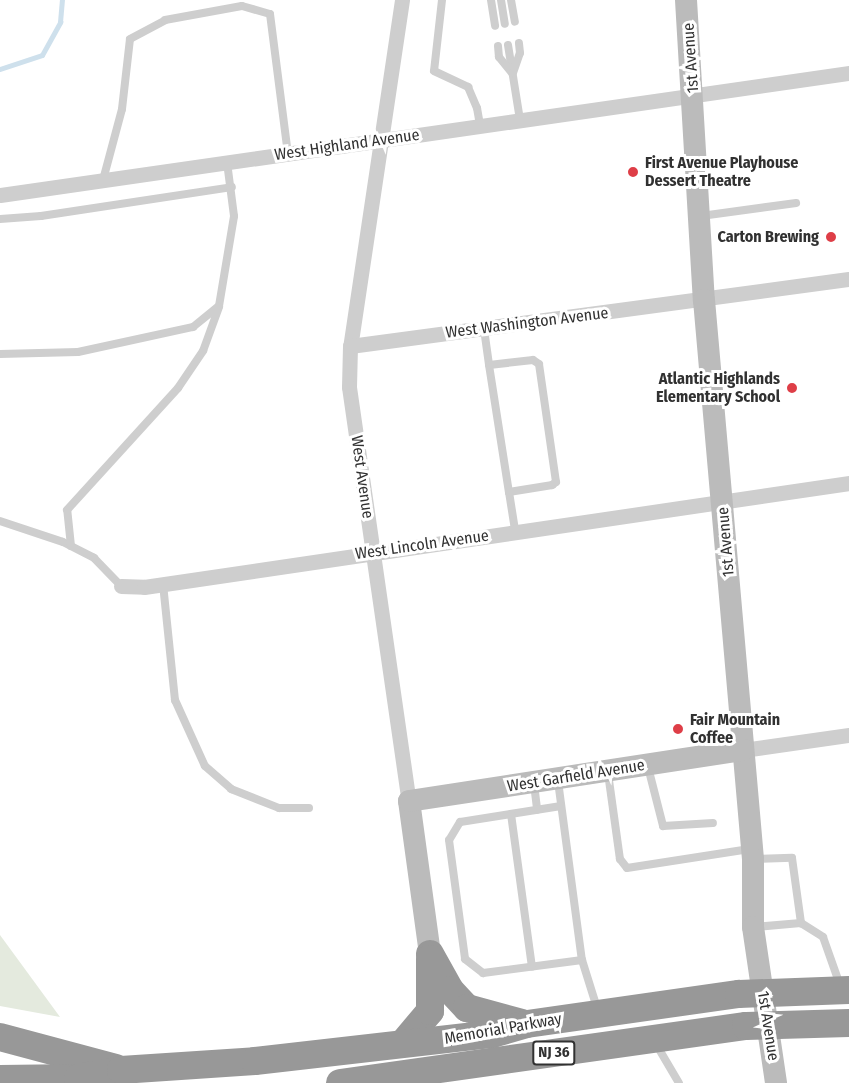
<!DOCTYPE html>
<style>
body{margin:0}
#map{position:relative;width:849px;height:1083px;overflow:hidden;background:#fff;font-family:"Fira Sans Condensed",sans-serif}
div>[style]{position:absolute}
.green>*{inset:0;background:#e4eade}
.stream>*{height:5px;margin:-2.5px;padding:0 2.5px;transform-origin:2.5px;border-radius:2.5px;background:#cee0ec}
.lane>*{height:8px;margin:-4px;padding:0 4px;transform-origin:4px;border-radius:4px;background:#cecece}
.street>*{height:15px;margin:-7.5px;padding:0 7.5px;transform-origin:7.5px;border-radius:7.5px;background:#cecece}
.secondary>*{height:22px;margin:-11px;padding:0 11px;transform-origin:11px;border-radius:11px;background:#bbb}
.highway>*{height:28px;margin:-14px;padding:0 14px;transform-origin:14px;border-radius:14px;background:#989898}
.dots>*{width:16px;height:16px;translate:-50% -50%;box-sizing:border-box;border:3px solid #fff;border-radius:50%}
span{translate:-50% -50%;white-space:nowrap;text-align:center;line-height:1.15;-webkit-text-stroke:6px #fff;paint-order:stroke}
.shield-label span{padding:2px 4px;background:#fff;border:2px solid;border-radius:4px;-webkit-text-stroke-width:0}
.shield-label{font-size:15px;color:#313131;font-weight:700}
.street-label{font-size:16px;color:#313131}
.poi-label{font-size:16px;color:#313131;font-weight:700}
.left{translate:0 -50%;text-align:left}
.right{translate:-100% -50%;text-align:right}
</style>
<div id="map">
<div class="green">
<i style="clip-path:polygon(0 935px,60px 1017px,0 1006px)"></i>
</div>
<div class="stream">
<i style="left:0;top:69px;width:44px;rotate:-18.4deg"></i>
<i style="left:42px;top:55px;width:38px;rotate:-61deg"></i>
<i style="left:60px;top:22px;width:22px;rotate:-85deg"></i>
</div>
<div class="lane">
<i style="left:442px;top:0;width:71px;rotate:96.4deg"></i>
<i style="left:434px;top:71px;width:38px;rotate:25deg"></i>
<i style="left:468px;top:87px;width:23px;rotate:67deg"></i>
<i style="left:477px;top:108px;width:17px;rotate:80deg"></i>
<i style="left:491px;top:0;width:26px;rotate:81deg"></i>
<i style="left:501px;top:0;width:24px;rotate:81deg"></i>
<i style="left:511px;top:0;width:22px;rotate:80deg"></i>
<i style="left:508px;top:45px;width:76px;rotate:80.9deg"></i>
<i style="left:498px;top:46px;width:11px;rotate:85deg"></i>
<i style="left:499px;top:57px;width:21px;rotate:51deg"></i>
<i style="left:513px;top:73px;width:21px;rotate:-71deg"></i>
<i style="left:520px;top:53px;width:10px;rotate:-96deg"></i>
<i style="left:103px;top:180px;width:73px;rotate:-75deg"></i>
<i style="left:122px;top:109px;width:70px;rotate:-83.5deg"></i>
<i style="left:130px;top:39px;width:40px;rotate:-28deg"></i>
<i style="left:165px;top:20px;width:78px;rotate:-10.3deg"></i>
<i style="left:242px;top:6px;width:29px;rotate:16deg"></i>
<i style="left:270px;top:14px;width:141px;rotate:82.7deg"></i>
<i style="left:701px;top:216px;width:96px;rotate:-7.8deg"></i>
<i style="left:0;top:219px;width:41px;rotate:-4.2deg"></i>
<i style="left:41px;top:216px;width:193px;rotate:-8.6deg"></i>
<i style="left:484px;top:329px;width:36px;rotate:82deg"></i>
<i style="left:489px;top:365px;width:129px;rotate:81.1deg"></i>
<i style="left:509px;top:492px;width:44px;rotate:-9.2deg"></i>
<i style="left:552px;top:485px;width:5px;rotate:-37deg"></i>
<i style="left:556px;top:482px;width:119px;rotate:-98.2deg"></i>
<i style="left:539px;top:364px;width:7px;rotate:-146deg"></i>
<i style="left:533px;top:360px;width:44px;rotate:173.5deg"></i>
<i style="left:0;top:354px;width:78px;rotate:-1.5deg"></i>
<i style="left:78px;top:352px;width:118px;rotate:-12.3deg"></i>
<i style="left:193px;top:327px;width:33px;rotate:-39deg"></i>
<i style="left:219px;top:306px;width:91px;rotate:-80.5deg"></i>
<i style="left:234px;top:216px;width:54px;rotate:-97.4deg"></i>
<i style="left:509px;top:492px;width:39px;rotate:81deg"></i>
<i style="left:0;top:521px;width:66px;rotate:18.4deg"></i>
<i style="left:63px;top:542px;width:35px;rotate:27deg"></i>
<i style="left:94px;top:558px;width:39px;rotate:46deg"></i>
<i style="left:71px;top:546px;width:36px;rotate:-96deg"></i>
<i style="left:67px;top:510px;width:165px;rotate:-47.7deg"></i>
<i style="left:178px;top:388px;width:45px;rotate:-56deg"></i>
<i style="left:203px;top:351px;width:47px;rotate:-70deg"></i>
<i style="left:163px;top:584px;width:117px;rotate:84.1deg"></i>
<i style="left:175px;top:700px;width:72px;rotate:65.6deg"></i>
<i style="left:205px;top:766px;width:35px;rotate:41deg"></i>
<i style="left:231px;top:789px;width:52px;rotate:21.6deg"></i>
<i style="left:279px;top:808px;width:30px"></i>
<i style="left:648px;top:767px;width:61px;rotate:75.7deg"></i>
<i style="left:663px;top:826px;width:50px;rotate:-3.4deg"></i>
<i style="left:608px;top:773px;width:87px;rotate:82.1deg"></i>
<i style="left:620px;top:859px;width:11px;rotate:52deg"></i>
<i style="left:627px;top:868px;width:124px;rotate:-8.8deg"></i>
<i style="left:558px;top:781px;width:181px;rotate:82.4deg"></i>
<i style="left:582px;top:960px;width:50px;rotate:72.6deg"></i>
<i style="left:534px;top:784px;width:26px;rotate:83deg"></i>
<i style="left:561px;top:806px;width:102px;rotate:171deg"></i>
<i style="left:460px;top:822px;width:21px;rotate:121deg"></i>
<i style="left:449px;top:840px;width:120px;rotate:82.3deg"></i>
<i style="left:465px;top:959px;width:23px;rotate:38deg"></i>
<i style="left:483px;top:973px;width:100px;rotate:-7.5deg"></i>
<i style="left:511px;top:814px;width:154px;rotate:82.2deg"></i>
<i style="left:755px;top:859px;width:37px;rotate:-2deg"></i>
<i style="left:792px;top:858px;width:66px;rotate:82.1deg"></i>
<i style="left:801px;top:923px;width:26px;rotate:32deg"></i>
<i style="left:823px;top:937px;width:51px;rotate:70.5deg"></i>
<i style="left:755px;top:927px;width:46px;rotate:-5deg"></i>
<i style="left:656px;top:1044px;width:45px;rotate:59.5deg"></i>
</div>
<div class="street">
<i style="left:402px;top:0;width:350px;rotate:98.5deg"></i>
<i style="left:350px;top:346px;width:41px;rotate:91.4deg"></i>
<i style="left:349px;top:387px;width:418px;rotate:81.8deg"></i>
<i style="left:0;top:195px;width:858px;rotate:-8.18deg"></i>
<i style="left:350px;top:346px;width:503px;rotate:-7.65deg"></i>
<i style="left:121px;top:586px;width:23px;rotate:2deg"></i>
<i style="left:144px;top:587px;width:713px;rotate:-8.39deg"></i>
<i style="left:743px;top:750px;width:107px;rotate:-8.1deg"></i>
</div>
<div class="secondary">
<i style="left:686px;top:0;width:301px;rotate:86.6deg"></i>
<i style="left:704px;top:300px;width:561px;rotate:84.99deg"></i>
<i style="left:753px;top:859px;width:68px;rotate:90deg"></i>
<i style="left:753px;top:927px;width:158px;rotate:81.6deg"></i>
<i style="left:430px;top:954px;width:154px;rotate:-97.8deg"></i>
<i style="left:409px;top:801px;width:338px;rotate:-8.7deg"></i>
</div>
<div class="highway">
<i style="left:430px;top:954px;width:41px;rotate:60.9deg"></i>
<i style="left:450px;top:990px;width:25px;rotate:47deg"></i>
<i style="left:467px;top:1008px;width:57px;rotate:15.3deg"></i>
<i style="left:0;top:1037px;width:120px;rotate:15deg"></i>
<i style="left:405px;top:1041px;width:39px;rotate:-50deg"></i>
<i style="left:430px;top:1011px;width:52px;rotate:-90deg"></i>
<i style="left:0;top:1079px;width:78px;rotate:-0.7deg"></i>
<i style="left:78px;top:1078px;width:44px;rotate:-10.5deg"></i>
<i style="left:121px;top:1070px;width:134px;rotate:-3.8deg"></i>
<i style="left:255px;top:1061px;width:239px;rotate:-6.5deg"></i>
<i style="left:492px;top:1034px;width:36px;rotate:-16deg"></i>
<i style="left:527px;top:1024px;width:214px;rotate:-8.1deg"></i>
<i style="left:739px;top:994px;width:110px;rotate:-2.1deg"></i>
<i style="left:340px;top:1083px;width:410px;rotate:-8deg"></i>
<i style="left:746px;top:1026px;width:103px;rotate:-1.7deg"></i>
</div>
<div class="dots">
<i style="left:633px;top:172px;background:#de3e47"></i>
<i style="left:831px;top:237px;background:#de3e47"></i>
<i style="left:792px;top:388px;background:#de3e47"></i>
<i style="left:678px;top:729px;background:#de3e47"></i>
</div>
<div class="shield-label">
<span style="left:554px;top:1053px">NJ 36</span>
</div>
<div class="street-label">
<span style="left:691px;top:58px;rotate:-94deg">1st Avenue</span>
<span style="left:347px;top:145px;rotate:-8deg">West Highland Avenue</span>
<span style="left:527px;top:323px;rotate:-7deg">West Washington Avenue</span>
<span style="left:362px;top:477px;rotate:82deg">West Avenue</span>
<span style="left:726px;top:542px;rotate:-95deg">1st Avenue</span>
<span style="left:422px;top:545px;rotate:-8deg">West Lincoln Avenue</span>
<span style="left:576px;top:776px;rotate:-9deg">West Garfield Avenue</span>
<span style="left:768px;top:1026px;rotate:81deg">1st Avenue</span>
<span style="left:503px;top:1029px;rotate:-10deg">Memorial Parkway</span>
</div>
<div class="poi-label">
<span class="left" style="left:645px;top:172px">First Avenue Playhouse<br>Dessert Theatre</span>
<span class="right" style="left:819px;top:237px">Carton Brewing</span>
<span class="right" style="left:780px;top:388px">Atlantic Highlands<br>Elementary School</span>
<span class="left" style="left:690px;top:729px">Fair Mountain<br>Coffee</span>
</div>
</div>
